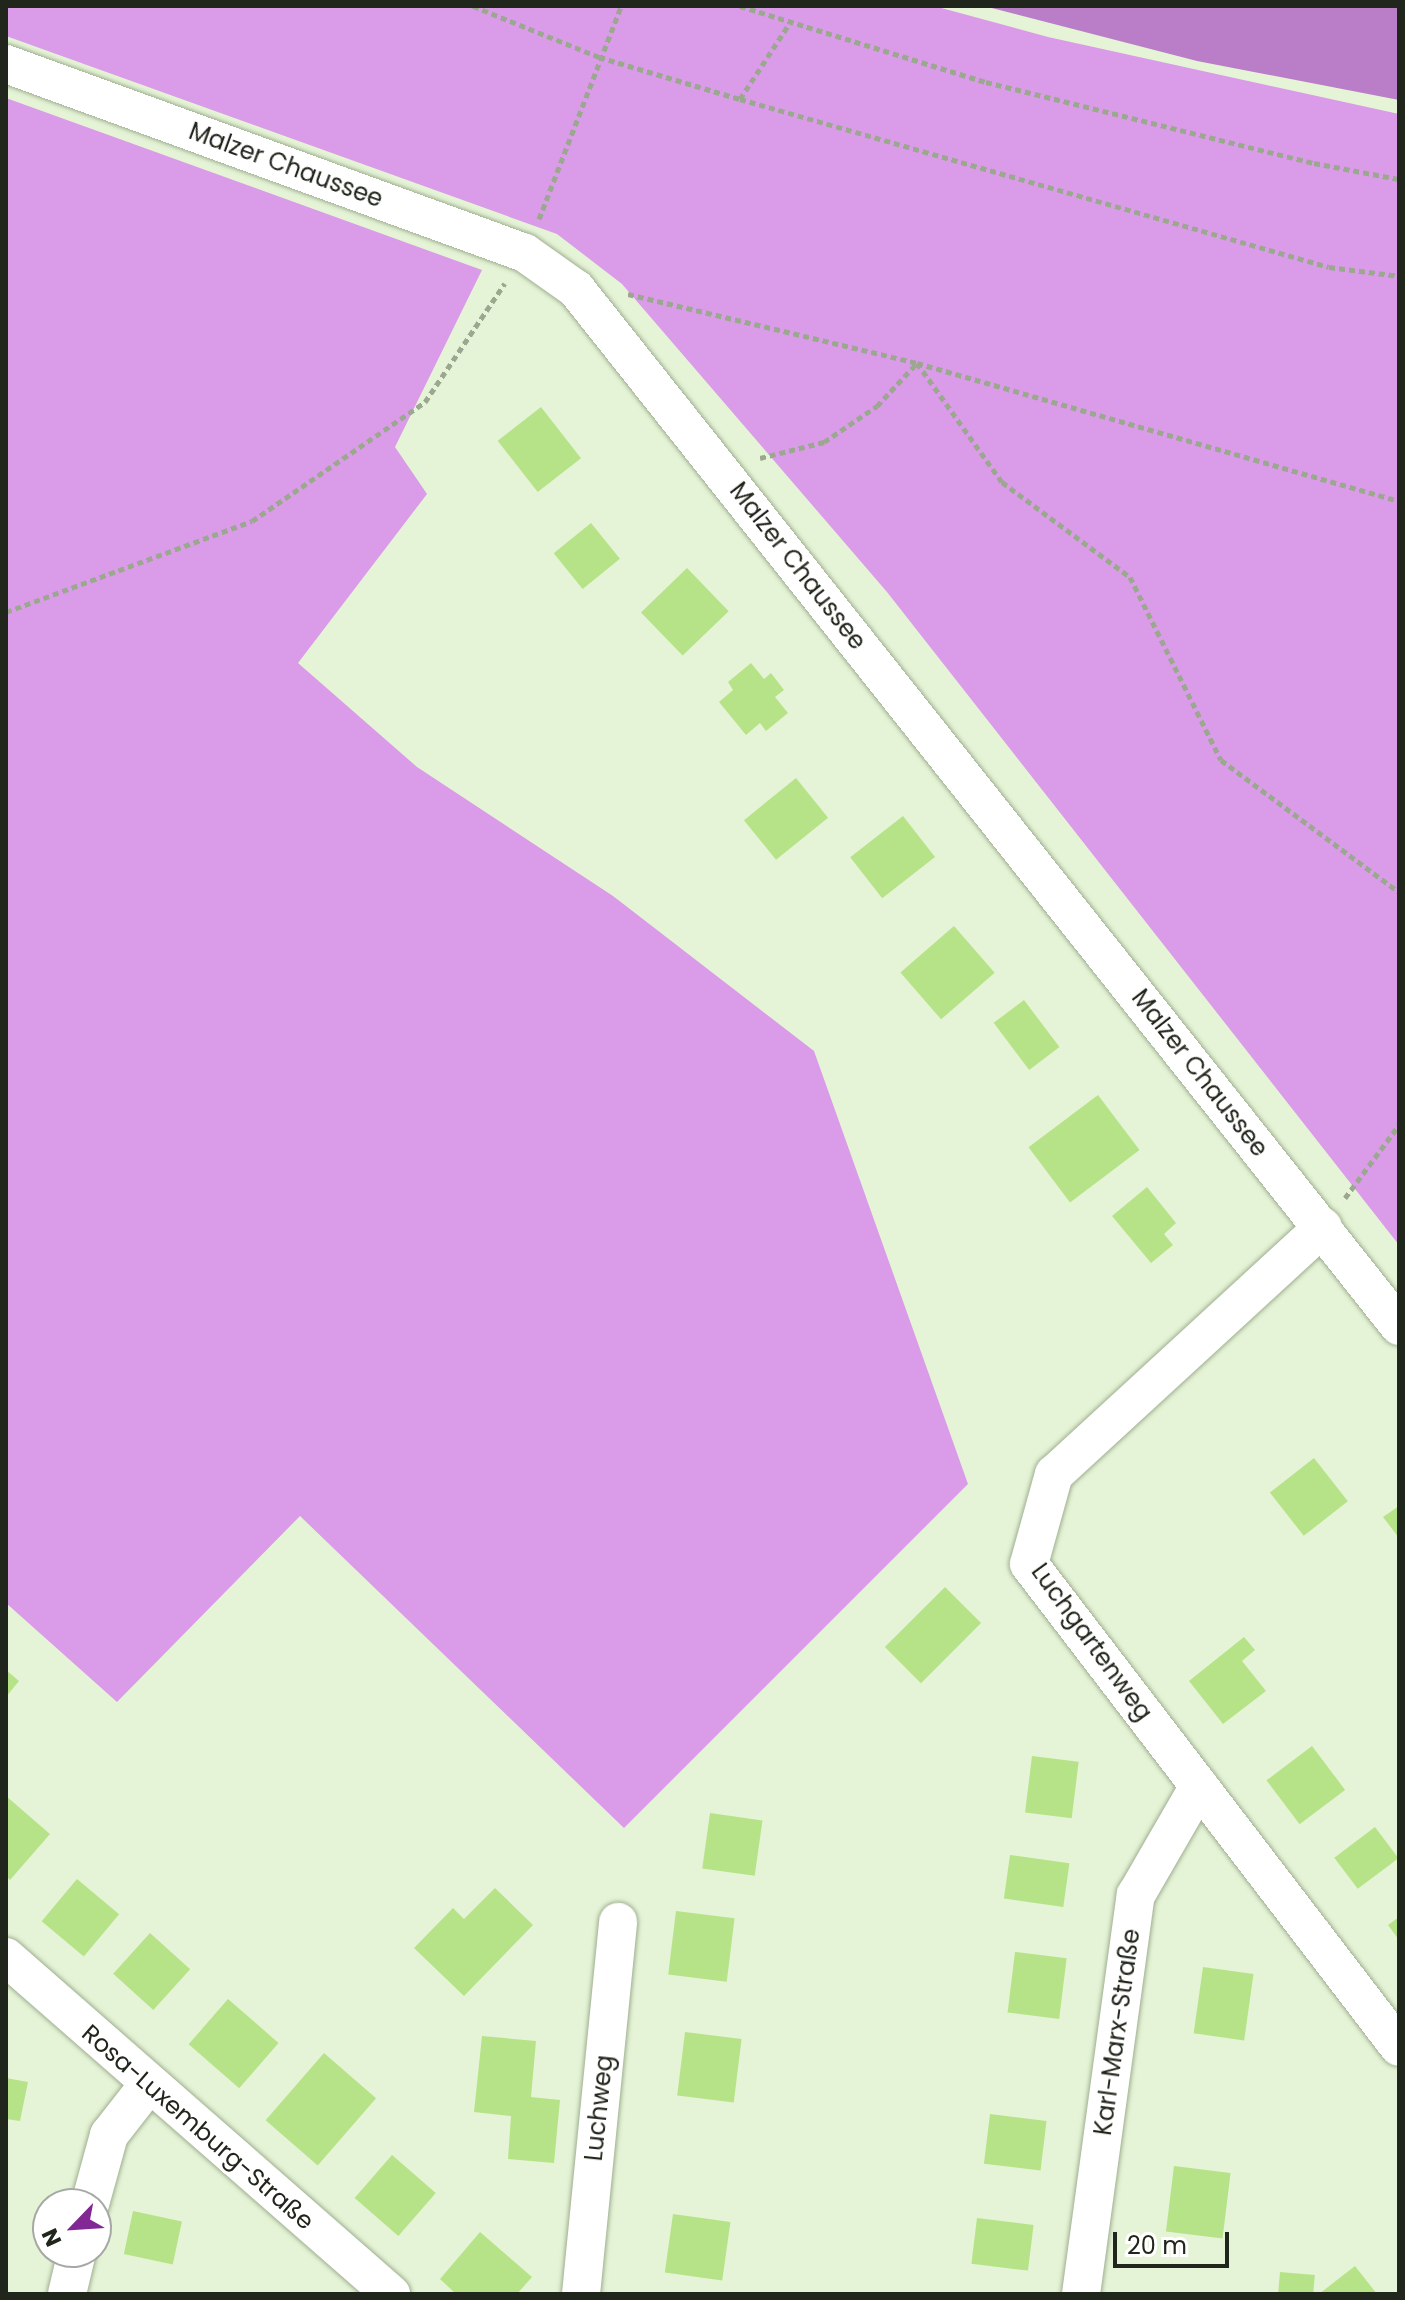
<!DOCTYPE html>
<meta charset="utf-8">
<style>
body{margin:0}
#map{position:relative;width:1405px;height:2300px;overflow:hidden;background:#e5f4d6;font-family:Poppins,sans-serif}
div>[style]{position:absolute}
.forest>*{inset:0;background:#da9be8}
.water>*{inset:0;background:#ba7dc8}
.building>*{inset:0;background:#b7e388;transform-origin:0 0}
.path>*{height:5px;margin-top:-2.5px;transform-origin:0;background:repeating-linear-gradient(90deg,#9ca790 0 6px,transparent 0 10px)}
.roads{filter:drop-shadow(0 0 2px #9fae91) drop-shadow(0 0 2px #9fae91)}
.street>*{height:38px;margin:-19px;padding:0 19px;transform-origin:19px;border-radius:19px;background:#fff}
span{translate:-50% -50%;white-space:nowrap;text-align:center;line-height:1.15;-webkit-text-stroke:6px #fff;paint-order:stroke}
.street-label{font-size:24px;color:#20261b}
.frame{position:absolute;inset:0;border:8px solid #20261b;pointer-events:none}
.north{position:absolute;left:32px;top:2188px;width:80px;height:80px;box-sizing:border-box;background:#fff;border:2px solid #a6a8a4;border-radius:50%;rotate:245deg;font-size:22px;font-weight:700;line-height:32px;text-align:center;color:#20261b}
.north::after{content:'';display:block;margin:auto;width:28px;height:36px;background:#822895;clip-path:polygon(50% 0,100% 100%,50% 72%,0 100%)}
.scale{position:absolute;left:1113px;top:2232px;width:116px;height:36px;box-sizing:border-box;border:4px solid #20261b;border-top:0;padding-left:10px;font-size:24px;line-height:28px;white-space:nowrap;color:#20261b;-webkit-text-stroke:6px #fff;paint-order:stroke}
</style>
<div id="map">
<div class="forest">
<i style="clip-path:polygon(6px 6px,934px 6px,1048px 37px,1399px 114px,1399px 1245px,887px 592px,622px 284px,557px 234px,6px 36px)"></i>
<i style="clip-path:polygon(6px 98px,482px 270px,395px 447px,427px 494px,298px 663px,417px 767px,613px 896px,814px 1051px,968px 1484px,624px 1828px,300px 1516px,117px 1702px,6px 1603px)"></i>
</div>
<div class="water">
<i style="clip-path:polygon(984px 6px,1399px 6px,1399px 100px,1197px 61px)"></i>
</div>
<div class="building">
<i style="left:541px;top:407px;width:65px;height:55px;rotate:52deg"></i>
<i style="left:591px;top:523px;width:46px;height:48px;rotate:51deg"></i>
<i style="left:687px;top:568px;width:60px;height:64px;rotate:46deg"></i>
<i style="clip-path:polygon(751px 663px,764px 679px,771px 673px,784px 690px,775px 697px,788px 713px,766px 731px,760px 723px,746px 735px,719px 702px,733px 690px,728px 682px)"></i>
<i style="left:796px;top:778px;width:51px;height:67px;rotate:51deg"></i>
<i style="left:903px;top:816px;width:52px;height:67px;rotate:52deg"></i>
<i style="left:954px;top:926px;width:62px;height:71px;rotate:49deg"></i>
<i style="left:1024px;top:1000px;width:59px;height:38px;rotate:53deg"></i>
<i style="left:1098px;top:1095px;width:69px;height:87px;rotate:53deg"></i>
<i style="clip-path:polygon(1147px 1187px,1176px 1223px,1164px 1234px,1173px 1245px,1151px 1263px,1112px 1216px)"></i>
<i style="left:1314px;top:1458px;width:55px;height:56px;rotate:52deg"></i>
<i style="clip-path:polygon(1399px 1506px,1399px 1538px,1383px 1517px)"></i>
<i style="left:945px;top:1587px;width:51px;height:85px;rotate:45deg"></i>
<i style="clip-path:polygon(1244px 1637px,1255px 1650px,1242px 1661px,1266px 1691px,1223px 1724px,1189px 1681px)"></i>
<i style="clip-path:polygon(6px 1670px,19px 1681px,6px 1697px)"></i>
<i style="left:1312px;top:1746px;width:55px;height:57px;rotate:53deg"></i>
<i style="left:1032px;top:1756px;width:47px;height:57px;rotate:7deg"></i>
<i style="clip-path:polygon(6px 1796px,50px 1834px,10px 1880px,6px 1876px)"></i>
<i style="left:710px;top:1813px;width:53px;height:56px;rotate:8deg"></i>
<i style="left:1375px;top:1827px;width:39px;height:51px;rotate:53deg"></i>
<i style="left:1010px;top:1855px;width:60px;height:44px;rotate:8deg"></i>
<i style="left:77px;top:1879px;width:55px;height:55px;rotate:40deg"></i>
<i style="clip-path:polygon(495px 1888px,533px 1925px,464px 1996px,414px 1948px,453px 1908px,464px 1919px)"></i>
<i style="left:676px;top:1911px;width:59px;height:64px;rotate:7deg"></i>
<i style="clip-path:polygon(1399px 1917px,1399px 1940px,1388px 1925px)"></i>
<i style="left:150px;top:1933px;width:54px;height:55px;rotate:42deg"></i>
<i style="left:1015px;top:1952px;width:52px;height:61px;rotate:7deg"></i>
<i style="left:1203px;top:1967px;width:51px;height:67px;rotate:8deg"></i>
<i style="left:228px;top:1999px;width:67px;height:60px;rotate:41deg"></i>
<i style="left:685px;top:2032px;width:57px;height:64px;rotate:7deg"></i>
<i style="clip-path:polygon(482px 2036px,536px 2041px,531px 2097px,560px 2100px,554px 2163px,508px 2159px,511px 2116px,474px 2112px)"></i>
<i style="left:324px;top:2053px;width:69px;height:89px;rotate:41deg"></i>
<i style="clip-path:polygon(6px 2078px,28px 2082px,20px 2121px,6px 2119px)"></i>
<i style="left:990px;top:2114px;width:57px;height:50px;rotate:7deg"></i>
<i style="left:392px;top:2155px;width:58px;height:57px;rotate:41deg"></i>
<i style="left:1174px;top:2166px;width:57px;height:66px;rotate:7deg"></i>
<i style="left:133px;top:2211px;width:50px;height:44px;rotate:12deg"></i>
<i style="left:673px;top:2214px;width:58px;height:59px;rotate:8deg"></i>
<i style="left:977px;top:2218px;width:57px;height:46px;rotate:7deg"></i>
<i style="clip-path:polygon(480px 2232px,532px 2277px,517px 2294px,456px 2294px,440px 2279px)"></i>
<i style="clip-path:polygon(1355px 2266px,1377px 2294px,1319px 2294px)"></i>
<i style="left:1280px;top:2272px;width:35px;height:22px;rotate:5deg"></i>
</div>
<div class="path">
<i style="left:473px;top:6px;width:136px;rotate:22deg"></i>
<i style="left:599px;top:57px;width:147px;rotate:16.6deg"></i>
<i style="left:740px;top:99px;width:612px;rotate:15.92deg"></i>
<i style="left:1329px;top:267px;width:71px;rotate:7.3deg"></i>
<i style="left:740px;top:6px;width:257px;rotate:17.2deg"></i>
<i style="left:986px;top:82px;width:338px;rotate:13.9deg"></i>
<i style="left:1314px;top:163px;width:86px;rotate:10.7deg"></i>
<i style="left:740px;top:99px;width:93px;rotate:-56.8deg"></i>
<i style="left:539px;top:219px;width:228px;rotate:-68.9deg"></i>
<i style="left:628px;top:294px;width:297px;rotate:13.4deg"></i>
<i style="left:917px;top:363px;width:501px;rotate:15.98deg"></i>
<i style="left:760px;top:458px;width:66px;rotate:-14deg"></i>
<i style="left:824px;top:442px;width:64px;rotate:-34.2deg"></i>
<i style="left:877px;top:406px;width:59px;rotate:-47.1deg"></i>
<i style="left:917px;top:363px;width:146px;rotate:54.5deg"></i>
<i style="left:1002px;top:482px;width:159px;rotate:36.6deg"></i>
<i style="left:1130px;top:577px;width:204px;rotate:63.6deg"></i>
<i style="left:1221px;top:760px;width:222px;rotate:36.6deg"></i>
<i style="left:6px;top:612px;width:262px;rotate:-20.3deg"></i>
<i style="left:252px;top:521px;width:210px;rotate:-34.5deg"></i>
<i style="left:425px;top:402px;width:143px;rotate:-56.1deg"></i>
<i style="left:1345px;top:1198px;width:91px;rotate:-53.5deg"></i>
</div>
<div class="roads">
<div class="street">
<i style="left:6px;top:64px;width:552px;rotate:20.01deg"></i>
<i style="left:525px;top:253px;width:62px;rotate:35.2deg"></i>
<i style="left:576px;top:289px;width:1324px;rotate:51.56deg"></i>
<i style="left:1323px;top:1227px;width:365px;rotate:137.4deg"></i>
<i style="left:1054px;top:1474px;width:93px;rotate:105.5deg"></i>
<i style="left:1029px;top:1564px;width:608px;rotate:52.55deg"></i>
<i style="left:6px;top:1957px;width:512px;rotate:41.2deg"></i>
<i style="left:90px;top:2204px;width:72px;rotate:-74.6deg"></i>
<i style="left:109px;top:2135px;width:63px;rotate:-52deg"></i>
<i style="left:67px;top:2294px;width:43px;rotate:-76.6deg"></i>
<i style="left:581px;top:2294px;width:374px;rotate:-84.3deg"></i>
<i style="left:1081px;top:2294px;width:403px;rotate:-82.2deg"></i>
<i style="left:1136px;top:1895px;width:126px;rotate:-60deg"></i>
</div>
</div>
<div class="street-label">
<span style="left:286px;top:165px;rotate:20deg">Malzer Chaussee</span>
<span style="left:798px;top:566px;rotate:52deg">Malzer Chaussee</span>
<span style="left:1200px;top:1073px;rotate:52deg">Malzer Chaussee</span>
<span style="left:1092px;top:1642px;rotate:54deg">Luchgartenweg</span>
<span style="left:1117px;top:2032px;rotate:-82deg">Karl-Marx-Straße</span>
<span style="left:599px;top:2108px;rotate:-84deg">Luchweg</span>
<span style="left:198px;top:2127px;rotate:41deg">Rosa-Luxemburg-Straße</span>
</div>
<div class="frame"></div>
<div class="north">N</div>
<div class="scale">20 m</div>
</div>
